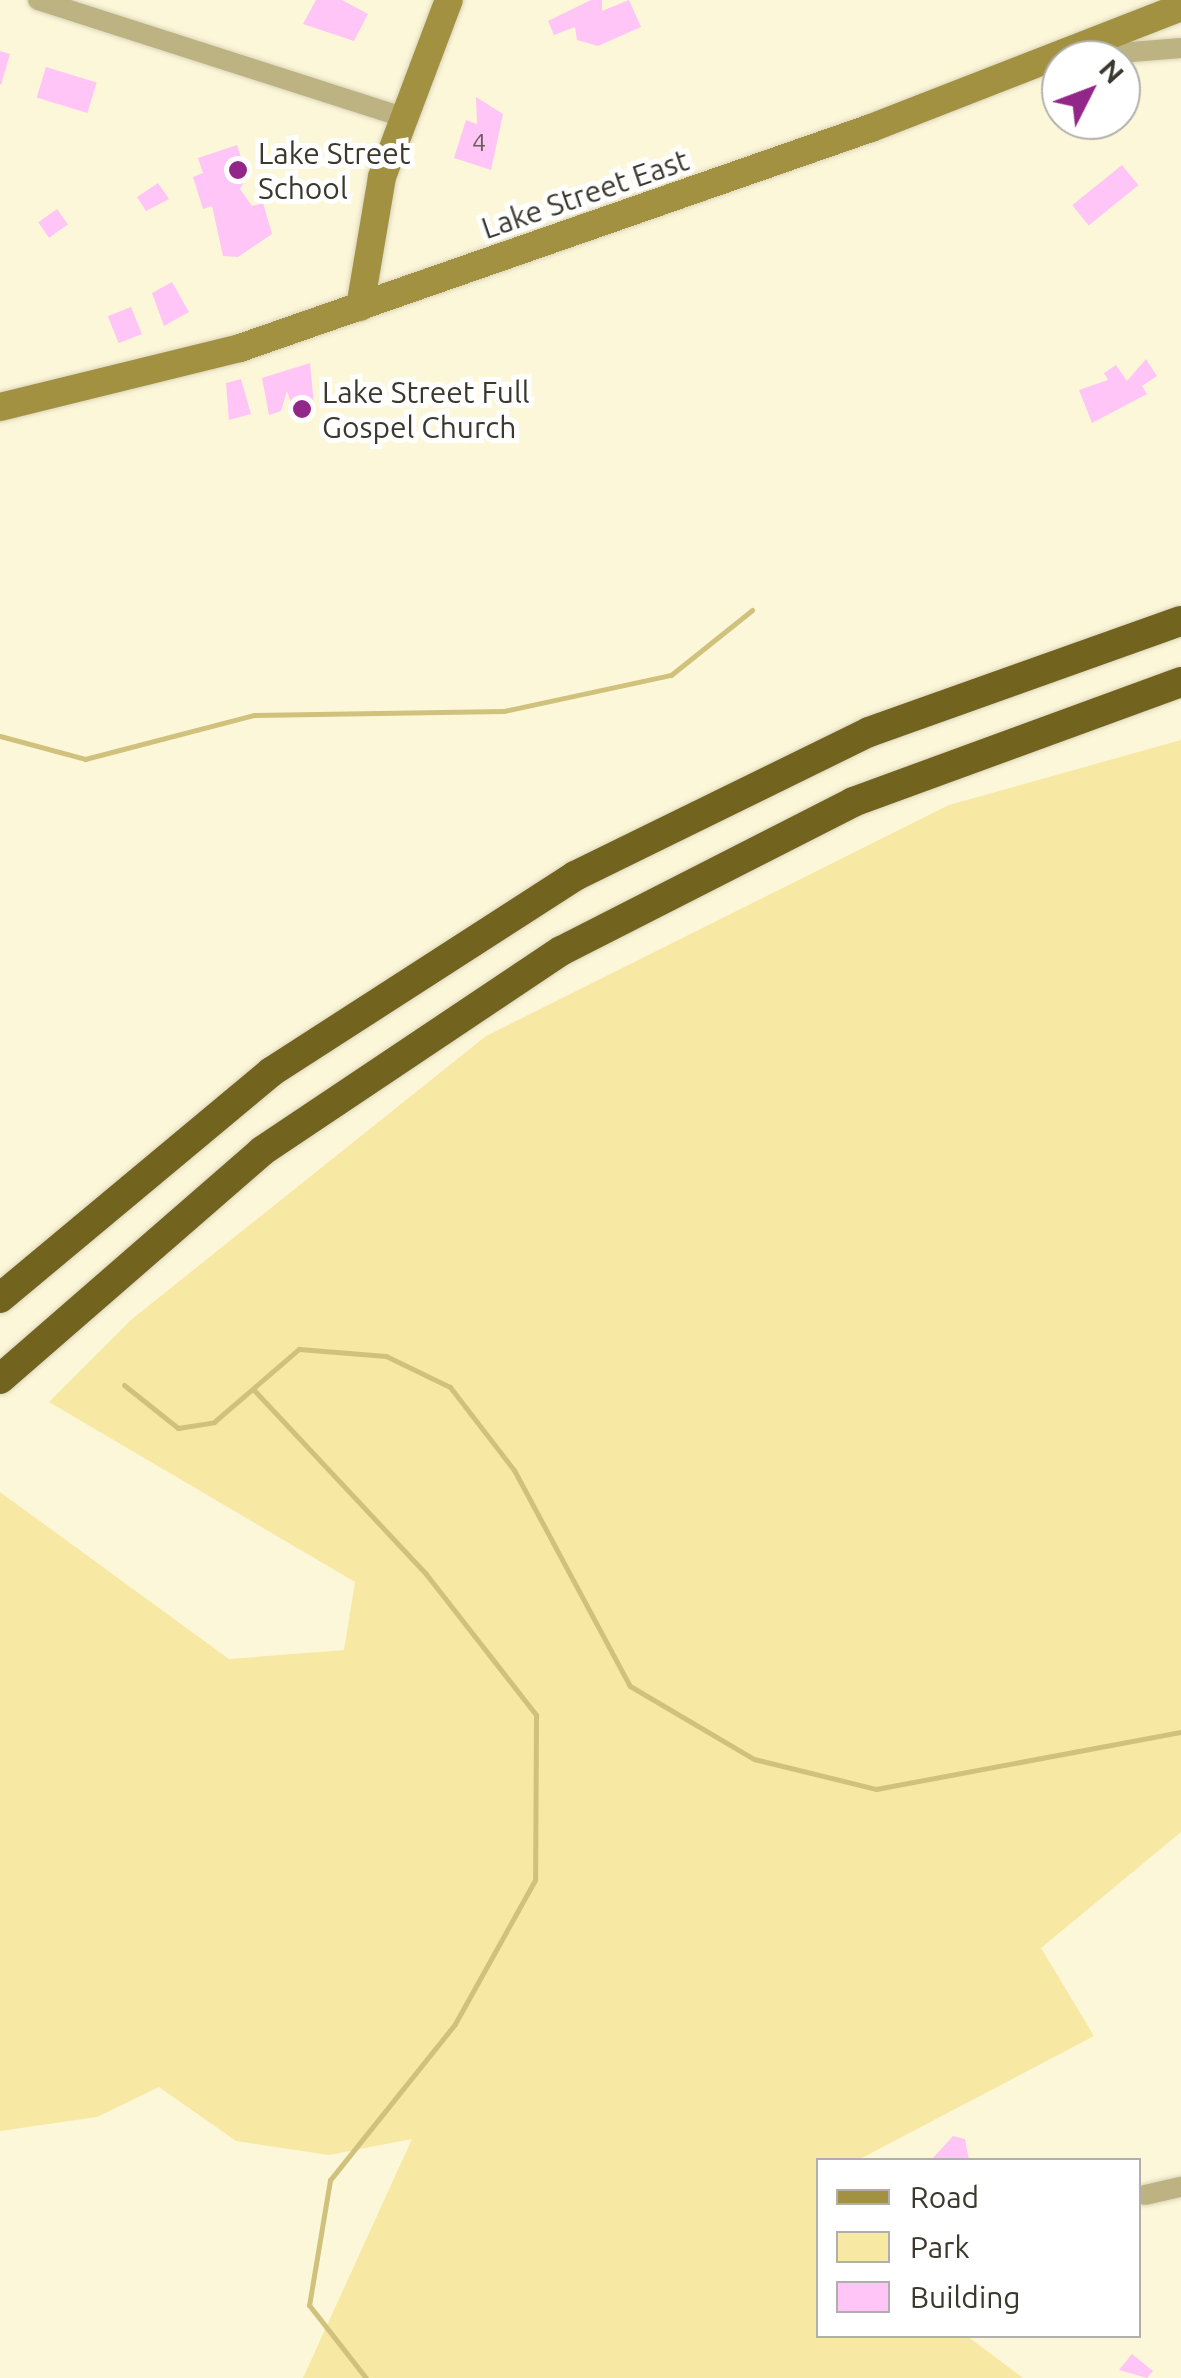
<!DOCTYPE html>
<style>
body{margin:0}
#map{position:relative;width:1181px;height:2378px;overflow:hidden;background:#fdf7d9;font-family:Ubuntu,sans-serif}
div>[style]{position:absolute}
.green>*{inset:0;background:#f7e8a3}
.stream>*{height:5px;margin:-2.5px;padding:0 2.5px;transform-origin:2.5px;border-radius:2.5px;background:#d0c27d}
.building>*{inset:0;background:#fec5f6;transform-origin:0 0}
.roads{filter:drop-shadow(0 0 2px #dad5ba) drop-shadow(0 0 2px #dad5ba)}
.street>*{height:20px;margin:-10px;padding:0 10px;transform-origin:10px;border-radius:10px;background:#bdb281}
.secondary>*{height:28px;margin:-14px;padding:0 14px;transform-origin:14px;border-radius:14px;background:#a19141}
.highway>*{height:30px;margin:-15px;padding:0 15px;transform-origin:15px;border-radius:15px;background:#72641e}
.dots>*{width:28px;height:28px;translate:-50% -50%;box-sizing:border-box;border:5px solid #fff;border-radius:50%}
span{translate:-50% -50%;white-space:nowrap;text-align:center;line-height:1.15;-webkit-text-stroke:10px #fff;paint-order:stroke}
.number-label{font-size:25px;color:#6c5b5f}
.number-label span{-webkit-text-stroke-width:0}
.poi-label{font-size:30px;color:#3b382d}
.left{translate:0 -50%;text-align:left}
.street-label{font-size:30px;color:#3b382d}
.legend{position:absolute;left:816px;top:2158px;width:325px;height:180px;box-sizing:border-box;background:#fff;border:2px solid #b1afab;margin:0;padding:12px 18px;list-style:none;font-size:30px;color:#3b382d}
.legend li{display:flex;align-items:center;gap:20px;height:50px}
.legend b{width:50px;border:2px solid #b1afab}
.north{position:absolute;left:1041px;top:40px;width:100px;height:100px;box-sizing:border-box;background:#fff;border:2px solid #b1afab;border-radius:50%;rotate:48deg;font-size:28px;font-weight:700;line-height:40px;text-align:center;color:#3b382d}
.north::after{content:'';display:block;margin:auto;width:35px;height:45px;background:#922689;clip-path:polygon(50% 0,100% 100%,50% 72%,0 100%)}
</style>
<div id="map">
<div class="green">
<i style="clip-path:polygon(1181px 740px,1181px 1832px,1041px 1948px,1094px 2036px,858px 2160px,818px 2160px,818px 2336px,967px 2336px,1023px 2378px,303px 2378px,412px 2139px,329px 2155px,236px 2141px,159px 2087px,97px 2117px,0 2131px,0 1492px,229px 1659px,344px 1650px,355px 1582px,49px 1402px,132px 1319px,486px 1036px,949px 805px)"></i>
</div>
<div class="stream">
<i style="left:0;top:736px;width:88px;rotate:15.1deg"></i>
<i style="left:85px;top:759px;width:175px;rotate:-14.6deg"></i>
<i style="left:254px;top:715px;width:250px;rotate:-0.9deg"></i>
<i style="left:504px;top:711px;width:171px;rotate:-12.2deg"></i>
<i style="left:671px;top:675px;width:104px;rotate:-38.7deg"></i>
<i style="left:124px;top:1385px;width:69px;rotate:38.5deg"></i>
<i style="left:178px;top:1428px;width:36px;rotate:-9deg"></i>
<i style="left:214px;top:1422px;width:112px;rotate:-40.7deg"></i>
<i style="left:299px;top:1349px;width:87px;rotate:4.6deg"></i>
<i style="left:386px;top:1356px;width:71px;rotate:25.8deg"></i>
<i style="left:450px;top:1387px;width:105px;rotate:52.4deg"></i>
<i style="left:514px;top:1470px;width:245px;rotate:61.8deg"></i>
<i style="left:630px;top:1686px;width:144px;rotate:30.5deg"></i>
<i style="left:754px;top:1759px;width:126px;rotate:13.8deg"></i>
<i style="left:876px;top:1789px;width:310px;rotate:-10.6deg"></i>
<i style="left:253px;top:1389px;width:253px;rotate:46.9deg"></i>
<i style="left:426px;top:1574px;width:179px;rotate:52deg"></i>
<i style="left:536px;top:1715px;width:165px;rotate:90.3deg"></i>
<i style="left:535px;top:1880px;width:165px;rotate:119.1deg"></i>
<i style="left:455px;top:2024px;width:200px;rotate:128.7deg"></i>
<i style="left:330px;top:2180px;width:127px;rotate:99.5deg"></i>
<i style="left:309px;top:2305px;width:93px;rotate:52deg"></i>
</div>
<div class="building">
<i style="clip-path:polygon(342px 0,368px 14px,354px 41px,303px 24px,316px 0)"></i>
<i style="clip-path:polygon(591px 0,602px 0,602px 11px,629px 0,641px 27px,598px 46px,577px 40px,575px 27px,554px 35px,548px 21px)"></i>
<i style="clip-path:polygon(0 51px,10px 54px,1px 85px,0 84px)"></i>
<i style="left:46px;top:67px;width:53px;height:32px;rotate:17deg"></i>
<i style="clip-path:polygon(476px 97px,503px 114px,491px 170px,454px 158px,466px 120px,477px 124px)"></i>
<i style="clip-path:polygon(237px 145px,247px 176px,240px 189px,252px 206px,263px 203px,272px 234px,238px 257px,223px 256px,212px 206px,203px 209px,193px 177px,203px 173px,198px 158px)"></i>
<i style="left:1122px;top:165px;width:26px;height:64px;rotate:51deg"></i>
<i style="clip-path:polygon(158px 183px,169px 199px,146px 211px,137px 197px)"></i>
<i style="left:57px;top:209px;width:19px;height:23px;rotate:55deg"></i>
<i style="clip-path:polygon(172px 282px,189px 312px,164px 326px,152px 293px)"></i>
<i style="left:131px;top:307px;width:29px;height:25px;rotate:68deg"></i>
<i style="clip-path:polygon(1146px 359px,1157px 376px,1142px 386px,1147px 394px,1092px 423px,1079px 390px,1108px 380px,1104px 373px,1116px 365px,1127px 381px)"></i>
<i style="clip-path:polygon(310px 363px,314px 405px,294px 412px,287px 391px,281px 411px,269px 415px,262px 378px)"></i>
<i style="clip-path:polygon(241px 379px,251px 414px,229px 420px,226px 383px)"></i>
<i style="clip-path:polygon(953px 2136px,965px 2139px,969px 2160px,931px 2160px)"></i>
<i style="clip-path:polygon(1132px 2354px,1153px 2371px,1147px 2378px,1119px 2370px)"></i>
</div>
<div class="roads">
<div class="street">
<i style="left:38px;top:0;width:382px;rotate:17.8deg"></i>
<i style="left:1069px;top:57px;width:112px;rotate:-4.6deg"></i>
<i style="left:1145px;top:2195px;width:37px;rotate:-13deg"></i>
</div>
<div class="secondary">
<i style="left:360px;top:307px;width:132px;rotate:-80.4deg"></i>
<i style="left:382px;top:177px;width:189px;rotate:-69.3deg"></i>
<i style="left:0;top:407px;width:247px;rotate:-13.8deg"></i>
<i style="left:240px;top:348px;width:668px;rotate:-19.22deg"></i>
<i style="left:871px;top:128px;width:333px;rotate:-21.3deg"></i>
</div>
<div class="highway">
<i style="left:0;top:1298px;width:353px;rotate:-39.8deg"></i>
<i style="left:271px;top:1072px;width:362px;rotate:-32.8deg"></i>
<i style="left:575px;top:876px;width:327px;rotate:-26.1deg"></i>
<i style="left:869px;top:732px;width:331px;rotate:-19.6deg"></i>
<i style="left:0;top:1379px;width:347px;rotate:-41deg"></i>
<i style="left:262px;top:1151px;width:360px;rotate:-33.8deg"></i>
<i style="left:561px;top:951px;width:328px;rotate:-27deg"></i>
<i style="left:853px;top:802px;width:349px;rotate:-20.1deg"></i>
</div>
</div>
<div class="dots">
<i style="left:238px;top:170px;background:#922689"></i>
<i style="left:302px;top:409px;background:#922689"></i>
</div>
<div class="number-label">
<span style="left:479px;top:142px">4</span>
</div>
<div class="poi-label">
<span class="left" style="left:258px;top:170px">Lake Street<br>School</span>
<span class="left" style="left:322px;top:409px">Lake Street Full<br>Gospel Church</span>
</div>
<div class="street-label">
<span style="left:585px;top:194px;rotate:-19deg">Lake Street East</span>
</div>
<ul class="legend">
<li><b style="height:12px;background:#a19141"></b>Road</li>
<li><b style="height:28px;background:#f7e8a3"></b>Park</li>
<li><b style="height:28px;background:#fec5f6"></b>Building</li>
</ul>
<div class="north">N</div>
</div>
